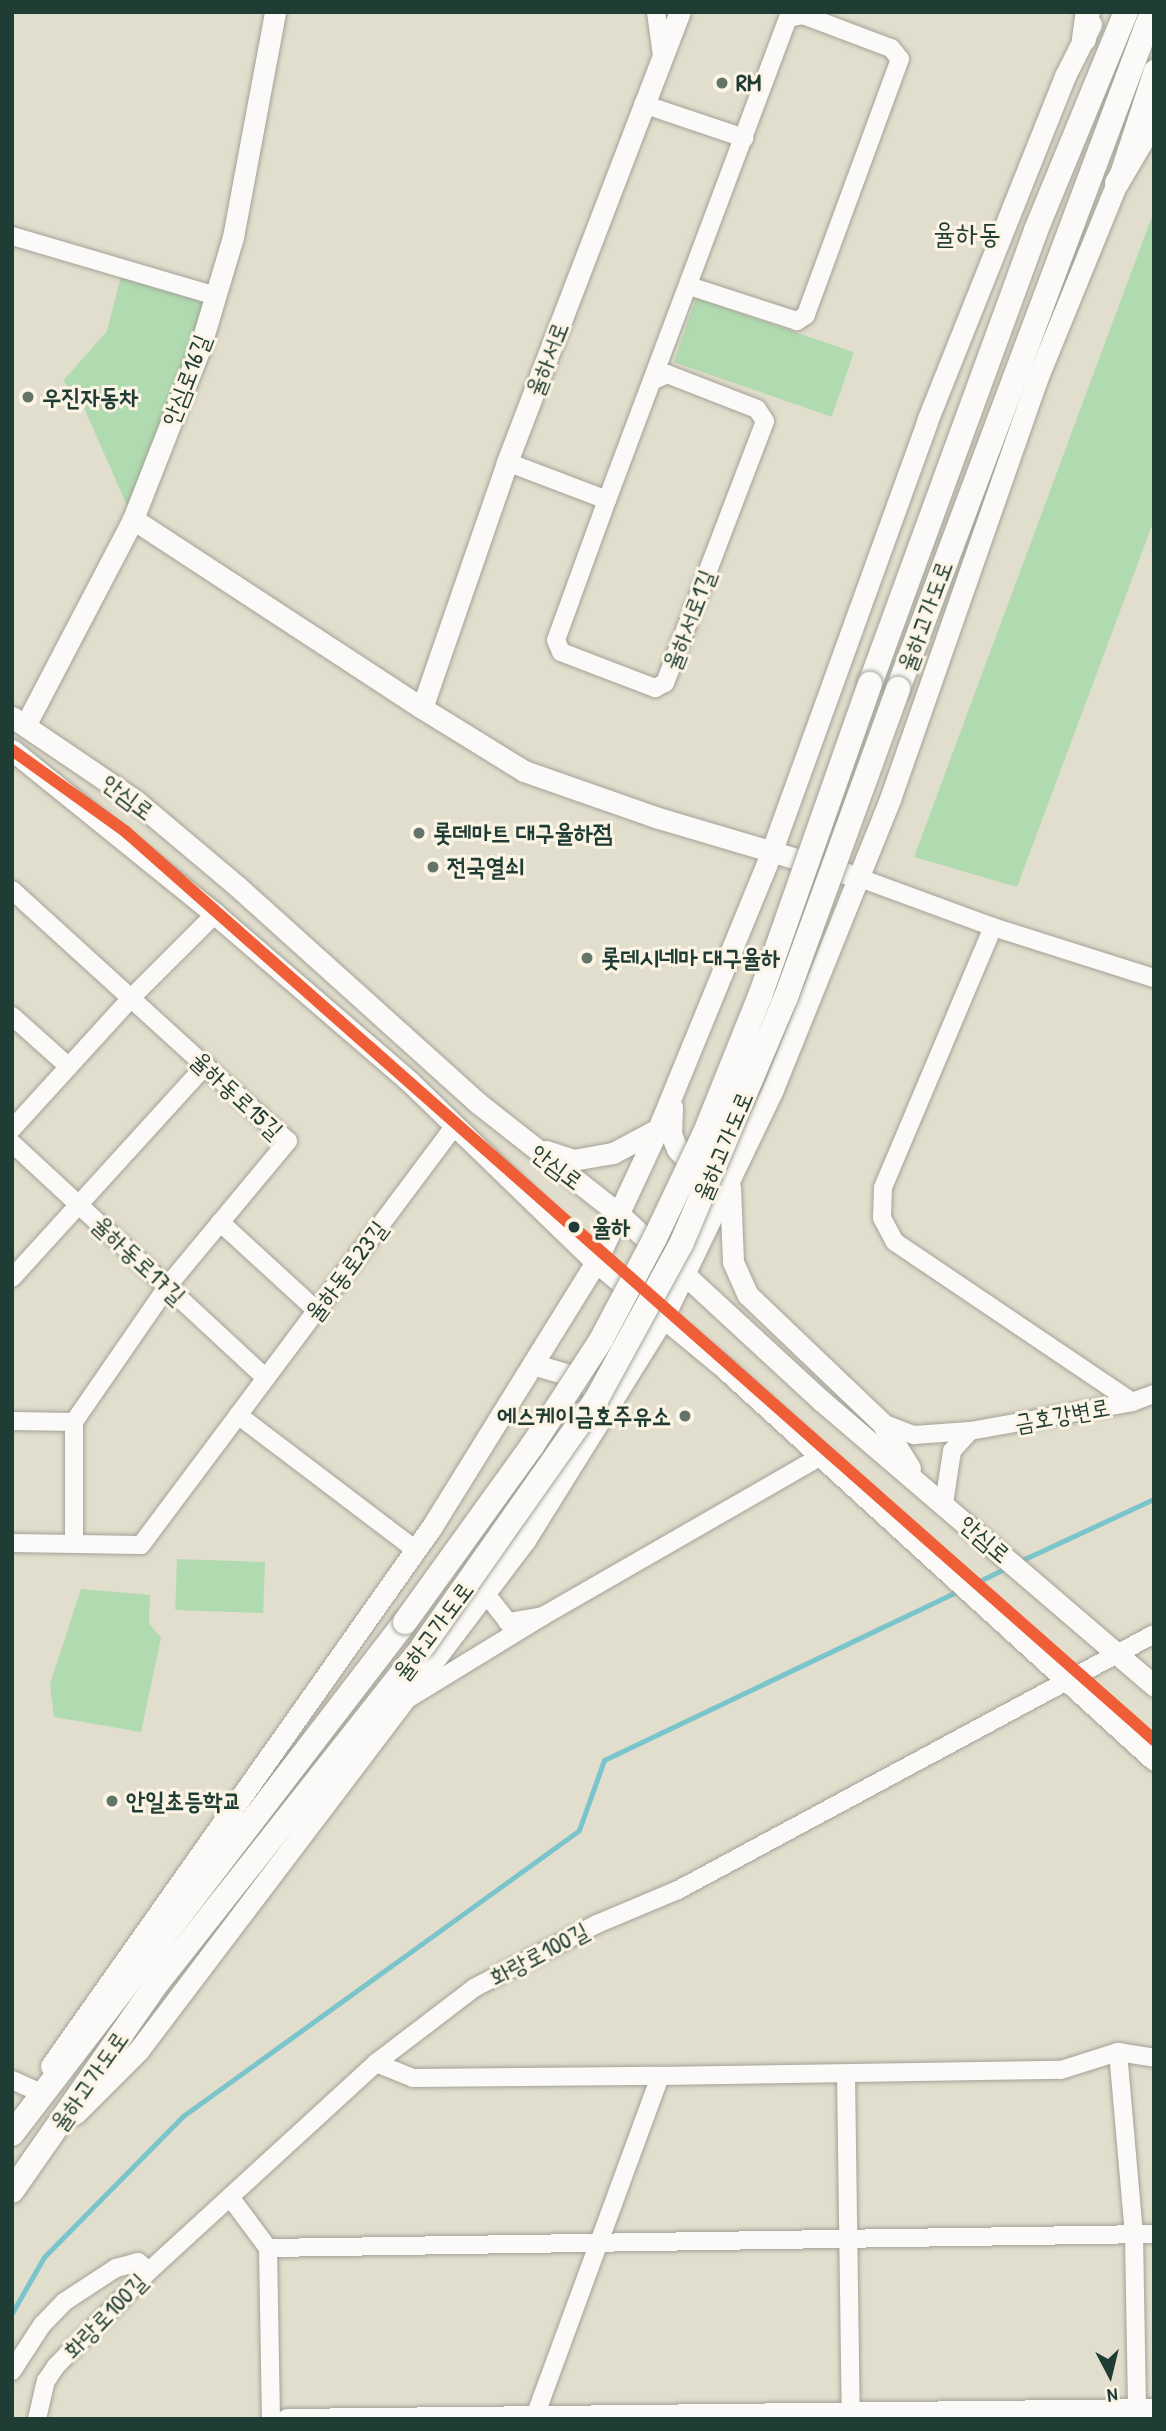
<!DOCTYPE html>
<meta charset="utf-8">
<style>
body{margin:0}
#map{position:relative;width:1166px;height:2431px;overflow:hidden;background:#e2decd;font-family:"Patrick Hand","Poor Story",sans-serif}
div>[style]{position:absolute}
.green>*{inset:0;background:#b0daaf;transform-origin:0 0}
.stream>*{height:5px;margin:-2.5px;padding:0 2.5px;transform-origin:2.5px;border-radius:2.5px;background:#7ac4cb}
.roads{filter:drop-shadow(0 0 2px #a1a298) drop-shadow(0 0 2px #a1a298)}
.minor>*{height:18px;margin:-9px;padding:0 9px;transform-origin:9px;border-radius:9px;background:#fbfaf8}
.major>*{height:21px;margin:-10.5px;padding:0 10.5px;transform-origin:10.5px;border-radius:10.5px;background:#fbfaf8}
.highway>*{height:24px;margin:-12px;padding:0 12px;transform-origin:12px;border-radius:12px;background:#fbfaf8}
.bridges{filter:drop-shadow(0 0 2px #a1a298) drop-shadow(0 0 2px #a1a298)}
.highway-bridge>*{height:24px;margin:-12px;padding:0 12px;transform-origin:12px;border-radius:12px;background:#fbfaf8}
.metro-1>*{height:12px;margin:-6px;padding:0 6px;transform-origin:6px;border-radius:6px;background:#ef5e37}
.dots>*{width:19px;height:19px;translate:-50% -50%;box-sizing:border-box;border:4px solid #fcf5e5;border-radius:50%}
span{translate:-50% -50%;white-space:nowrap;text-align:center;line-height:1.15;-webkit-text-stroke:6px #fcf5e5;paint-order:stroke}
.poi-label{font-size:24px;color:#1f3d34;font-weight:700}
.left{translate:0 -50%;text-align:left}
.right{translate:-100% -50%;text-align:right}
.street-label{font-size:24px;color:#1f3d34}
.stop-label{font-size:24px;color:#1f3d34;font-weight:700}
.quarter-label{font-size:28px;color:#1f3d34}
.frame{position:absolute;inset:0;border:14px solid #1f3d34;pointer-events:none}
.north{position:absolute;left:1075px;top:2340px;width:70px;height:70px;-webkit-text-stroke:5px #fcf5e5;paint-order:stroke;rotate:173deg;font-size:19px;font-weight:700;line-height:28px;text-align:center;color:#1f3d34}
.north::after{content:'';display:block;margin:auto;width:24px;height:32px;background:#1f3d34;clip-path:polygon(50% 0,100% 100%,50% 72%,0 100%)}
</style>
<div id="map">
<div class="green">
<i style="clip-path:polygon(1154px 211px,1154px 520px,1017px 887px,914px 857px)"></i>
<i style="clip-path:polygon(123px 268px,216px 296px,133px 519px,81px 401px,63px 381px,107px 331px)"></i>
<i style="left:696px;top:298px;width:167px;height:68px;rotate:19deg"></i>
<i style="left:177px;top:1559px;width:88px;height:51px;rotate:2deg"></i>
<i style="clip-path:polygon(81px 1589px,150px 1595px,149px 1623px,161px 1638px,141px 1732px,54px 1717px,50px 1684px)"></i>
</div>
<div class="stream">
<i style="left:1018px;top:1562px;width:150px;rotate:-24.9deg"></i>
<i style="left:971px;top:1585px;width:39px;rotate:-26deg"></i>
<i style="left:12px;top:2313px;width:64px;rotate:-60.3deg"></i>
<i style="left:44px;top:2257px;width:198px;rotate:-45.4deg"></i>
<i style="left:183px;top:2116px;width:488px;rotate:-35.8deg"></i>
<i style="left:579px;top:1830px;width:74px;rotate:-70.3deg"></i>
<i style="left:604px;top:1760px;width:393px;rotate:-25.5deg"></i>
</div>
<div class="roads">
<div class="minor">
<i style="left:656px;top:12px;width:44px;rotate:82.2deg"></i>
<i style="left:643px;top:104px;width:107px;rotate:18.6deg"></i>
<i style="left:12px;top:236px;width:213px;rotate:16.4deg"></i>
<i style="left:507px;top:462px;width:107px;rotate:20.8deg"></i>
<i style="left:607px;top:500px;width:149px;rotate:110deg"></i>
<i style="left:556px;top:640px;width:13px;rotate:67deg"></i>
<i style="left:561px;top:652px;width:101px;rotate:21deg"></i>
<i style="left:655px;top:688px;width:11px;rotate:-27deg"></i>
<i style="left:665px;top:683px;width:280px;rotate:-69.1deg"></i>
<i style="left:765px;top:421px;width:14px;rotate:-124deg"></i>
<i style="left:757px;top:409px;width:97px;rotate:-158.7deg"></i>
<i style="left:667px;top:374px;width:17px;rotate:155deg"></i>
<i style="left:607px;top:500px;width:515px;rotate:-69.42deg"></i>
<i style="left:788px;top:18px;width:15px;rotate:-11deg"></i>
<i style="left:803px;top:15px;width:94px;rotate:20.6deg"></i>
<i style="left:891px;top:48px;width:14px;rotate:51deg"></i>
<i style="left:900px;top:59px;width:273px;rotate:110.2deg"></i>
<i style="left:806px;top:315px;width:11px;rotate:146deg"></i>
<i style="left:797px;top:321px;width:114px;rotate:-162deg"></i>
<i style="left:857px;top:877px;width:145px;rotate:20.2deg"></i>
<i style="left:993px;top:927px;width:169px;rotate:17.6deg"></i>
<i style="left:12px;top:890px;width:373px;rotate:42.3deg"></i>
<i style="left:288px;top:1141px;width:190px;rotate:129.7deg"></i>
<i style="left:167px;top:1287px;width:164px;rotate:124.6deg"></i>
<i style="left:74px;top:1422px;width:122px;rotate:90deg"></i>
<i style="left:993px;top:927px;width:283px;rotate:112.9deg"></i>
<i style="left:883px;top:1188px;width:30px;rotate:92deg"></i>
<i style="left:882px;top:1218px;width:27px;rotate:62deg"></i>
<i style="left:895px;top:1242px;width:286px;rotate:34deg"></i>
<i style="left:12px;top:1016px;width:76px;rotate:41.8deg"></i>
<i style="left:12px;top:1129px;width:178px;rotate:-47.7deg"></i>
<i style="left:132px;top:997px;width:117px;rotate:-45deg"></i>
<i style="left:12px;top:1143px;width:346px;rotate:42.8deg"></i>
<i style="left:220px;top:1222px;width:130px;rotate:42.5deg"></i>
<i style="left:12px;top:1278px;width:288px;rotate:-47.7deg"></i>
<i style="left:238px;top:1415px;width:223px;rotate:37.2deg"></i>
<i style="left:12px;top:1421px;width:62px;rotate:0.9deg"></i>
<i style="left:882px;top:1423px;width:34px;rotate:21deg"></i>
<i style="left:914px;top:1435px;width:56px;rotate:-4.1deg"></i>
<i style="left:970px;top:1431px;width:27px;rotate:132deg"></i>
<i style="left:952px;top:1451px;width:53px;rotate:98.7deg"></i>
<i style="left:970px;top:1431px;width:165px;rotate:-10.1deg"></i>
<i style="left:1132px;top:1402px;width:23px;rotate:-20deg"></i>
<i style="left:12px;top:1543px;width:129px;rotate:0.9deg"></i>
<i style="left:141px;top:1545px;width:521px;rotate:-53.2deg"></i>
<i style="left:543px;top:1616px;width:321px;rotate:-29.9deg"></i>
<i style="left:409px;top:1698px;width:157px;rotate:-31.5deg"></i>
<i style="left:543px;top:1616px;width:36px;rotate:170deg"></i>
<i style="left:508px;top:1622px;width:37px;rotate:-128deg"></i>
<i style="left:1118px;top:2052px;width:184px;rotate:85deg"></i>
<i style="left:1134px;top:2235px;width:175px;rotate:89deg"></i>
<i style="left:376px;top:2063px;width:40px;rotate:22deg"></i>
<i style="left:413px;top:2078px;width:247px;rotate:-0.5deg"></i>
<i style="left:846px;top:2074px;width:342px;rotate:89.2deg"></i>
<i style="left:12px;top:2080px;width:24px;rotate:24deg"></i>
<i style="left:230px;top:2197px;width:64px;rotate:53.3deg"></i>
<i style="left:268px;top:2248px;width:171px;rotate:89deg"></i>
<i style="left:268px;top:2248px;width:886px;rotate:-0.91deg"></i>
<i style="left:12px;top:2371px;width:55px;rotate:-56.9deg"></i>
<i style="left:42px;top:2325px;width:32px;rotate:-46deg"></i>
<i style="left:64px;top:2302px;width:62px;rotate:-33.2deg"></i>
<i style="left:116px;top:2268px;width:23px;rotate:-15deg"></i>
<i style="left:138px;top:2262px;width:14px;rotate:39deg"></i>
<i style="left:37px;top:2419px;width:39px;rotate:-77deg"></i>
<i style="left:46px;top:2381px;width:18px;rotate:-56deg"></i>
<i style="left:56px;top:2366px;width:133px;rotate:-45.6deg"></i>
<i style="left:149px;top:2271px;width:308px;rotate:-42.5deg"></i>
<i style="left:376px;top:2063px;width:123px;rotate:-37.4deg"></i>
<i style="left:474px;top:1988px;width:139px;rotate:-27.5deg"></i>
<i style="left:597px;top:1924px;width:88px;rotate:-22.8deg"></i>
<i style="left:678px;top:1890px;width:540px;rotate:-28.27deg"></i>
<i style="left:534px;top:2419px;width:365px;rotate:-69.8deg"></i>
<i style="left:660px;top:2076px;width:401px;rotate:-0.9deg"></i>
<i style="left:1061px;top:2070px;width:60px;rotate:-17.5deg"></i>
<i style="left:1118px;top:2052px;width:36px;rotate:9deg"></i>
</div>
<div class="major">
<i style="left:133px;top:519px;width:345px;rotate:33.2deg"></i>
<i style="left:422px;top:708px;width:260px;rotate:-70.9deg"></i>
<i style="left:507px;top:462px;width:482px;rotate:-69deg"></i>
<i style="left:422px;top:708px;width:120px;rotate:31.7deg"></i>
<i style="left:524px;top:771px;width:139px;rotate:19.3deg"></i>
<i style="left:655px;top:817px;width:200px;rotate:16.5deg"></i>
<i style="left:12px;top:717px;width:150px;rotate:34.1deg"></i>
<i style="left:136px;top:801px;width:132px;rotate:40.1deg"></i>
<i style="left:237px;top:886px;width:324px;rotate:42deg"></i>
<i style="left:478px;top:1103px;width:179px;rotate:38.2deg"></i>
<i style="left:619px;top:1214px;width:276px;rotate:42.7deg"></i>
<i style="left:822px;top:1401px;width:438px;rotate:40.6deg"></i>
<i style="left:26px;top:724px;width:231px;rotate:-62.4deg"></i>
<i style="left:133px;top:519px;width:180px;rotate:-68.6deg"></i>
<i style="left:199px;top:351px;width:119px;rotate:-73.4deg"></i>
<i style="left:233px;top:237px;width:229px;rotate:-79.4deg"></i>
<i style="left:12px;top:750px;width:261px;rotate:38.9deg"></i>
<i style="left:215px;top:914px;width:257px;rotate:40.7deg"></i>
<i style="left:410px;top:1082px;width:259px;rotate:44.1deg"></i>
<i style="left:596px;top:1262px;width:162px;rotate:39.5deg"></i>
<i style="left:721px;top:1365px;width:586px;rotate:42.37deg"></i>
<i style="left:672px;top:1107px;width:27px;rotate:92deg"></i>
<i style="left:671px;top:1134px;width:16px;rotate:68deg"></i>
<i style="left:677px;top:1149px;width:33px;rotate:47deg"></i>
<i style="left:546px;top:1151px;width:28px;rotate:18deg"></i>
<i style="left:573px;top:1160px;width:41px;rotate:-9.9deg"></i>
<i style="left:613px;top:1153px;width:51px;rotate:-28.1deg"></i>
<i style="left:730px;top:1187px;width:75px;rotate:87.7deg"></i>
<i style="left:733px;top:1262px;width:36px;rotate:66deg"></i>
<i style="left:748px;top:1295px;width:185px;rotate:43.7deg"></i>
<i style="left:882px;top:1423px;width:53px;rotate:58.1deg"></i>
<i style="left:536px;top:1365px;width:52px;rotate:16.7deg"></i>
<i style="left:586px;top:1380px;width:9px;rotate:49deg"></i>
<i style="left:592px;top:1387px;width:25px;rotate:81deg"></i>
<i style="left:51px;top:2066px;width:659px;rotate:-54.77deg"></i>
<i style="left:431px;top:1528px;width:313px;rotate:-58.2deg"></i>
<i style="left:596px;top:1262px;width:147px;rotate:-65deg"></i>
<i style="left:658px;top:1129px;width:298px;rotate:-67.7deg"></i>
<i style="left:771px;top:853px;width:459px;rotate:-70.1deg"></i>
<i style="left:927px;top:421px;width:372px;rotate:-68.2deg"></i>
<i style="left:1065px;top:76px;width:58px;rotate:-63.4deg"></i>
<i style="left:75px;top:2114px;width:89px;rotate:-45deg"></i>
<i style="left:138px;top:2051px;width:641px;rotate:-52.86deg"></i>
<i style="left:525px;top:1540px;width:259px;rotate:-58.1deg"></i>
<i style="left:662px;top:1320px;width:256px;rotate:-64.3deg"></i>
<i style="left:773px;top:1089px;width:313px;rotate:-68deg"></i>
<i style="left:890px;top:799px;width:445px;rotate:-70.7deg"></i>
<i style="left:1037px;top:379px;width:212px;rotate:-67.8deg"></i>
<i style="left:1117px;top:183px;width:119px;rotate:-71.9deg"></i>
<i style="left:287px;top:2419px;width:867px;rotate:-0.66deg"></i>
</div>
<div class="highway">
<i style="left:1084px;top:39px;width:27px;rotate:-82deg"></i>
<i style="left:1117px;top:183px;width:73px;rotate:-59.6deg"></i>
<i style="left:870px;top:684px;width:483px;rotate:-69.9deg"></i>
<i style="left:1036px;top:230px;width:236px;rotate:-67.6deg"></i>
<i style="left:898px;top:689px;width:723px;rotate:-69.43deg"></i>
<i style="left:12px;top:2134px;width:645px;rotate:-52.49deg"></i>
<i style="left:12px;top:2191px;width:255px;rotate:-55.1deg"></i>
<i style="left:158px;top:1982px;width:428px;rotate:-51.7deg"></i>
</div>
</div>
<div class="bridges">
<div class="highway-bridge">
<i style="left:405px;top:1622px;width:217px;rotate:-54.2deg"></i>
<i style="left:532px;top:1446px;width:126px;rotate:-56.9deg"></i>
<i style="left:601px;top:1340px;width:115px;rotate:-62.1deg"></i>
<i style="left:655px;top:1238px;width:114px;rotate:-64.6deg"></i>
<i style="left:704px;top:1135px;width:150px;rotate:-68.1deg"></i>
<i style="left:760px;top:996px;width:331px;rotate:-70.6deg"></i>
<i style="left:423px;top:1646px;width:301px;rotate:-54.9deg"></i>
<i style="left:596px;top:1400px;width:180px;rotate:-61.4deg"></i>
<i style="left:682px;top:1242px;width:266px;rotate:-67deg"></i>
<i style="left:786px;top:997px;width:328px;rotate:-70deg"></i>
</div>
</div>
<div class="metro-1">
<i style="left:12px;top:750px;width:140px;rotate:35.7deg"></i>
<i style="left:126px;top:832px;width:1372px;rotate:41.45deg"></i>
</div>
<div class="dots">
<i style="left:722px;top:83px;background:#63756a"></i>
<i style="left:28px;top:397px;background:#63756a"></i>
<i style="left:419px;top:833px;background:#63756a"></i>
<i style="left:433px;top:867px;background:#63756a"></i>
<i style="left:587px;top:958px;background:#63756a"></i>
<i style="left:574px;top:1227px;background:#1f3d34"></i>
<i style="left:685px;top:1416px;background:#63756a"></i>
<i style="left:112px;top:1801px;background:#63756a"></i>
</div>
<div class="poi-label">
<span class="left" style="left:736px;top:83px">RM</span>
<span class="left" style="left:42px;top:397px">우진자동차</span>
<span class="left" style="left:433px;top:833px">롯데마트 대구율하점</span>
<span class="left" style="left:447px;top:867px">전국열쇠</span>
<span class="left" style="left:601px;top:958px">롯데시네마 대구율하</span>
<span class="right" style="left:671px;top:1416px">에스케이금호주유소</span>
<span class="left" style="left:126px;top:1801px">안일초등학교</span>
</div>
<div class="street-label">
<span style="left:547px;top:359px;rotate:-69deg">율하서로</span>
<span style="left:186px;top:380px;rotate:-69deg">안심로16길</span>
<span style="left:925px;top:616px;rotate:-70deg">율하고가도로</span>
<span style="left:689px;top:620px;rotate:-69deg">율하서로1길</span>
<span style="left:128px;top:797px;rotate:37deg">안심로</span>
<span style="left:237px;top:1095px;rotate:43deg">율하동로15길</span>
<span style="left:723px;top:1146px;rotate:-67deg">율하고가도로</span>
<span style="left:557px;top:1167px;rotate:37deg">안심로</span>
<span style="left:139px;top:1260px;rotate:43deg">율하동로17길</span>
<span style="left:346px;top:1271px;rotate:-53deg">율하동로23길</span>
<span style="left:1062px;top:1415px;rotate:-10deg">금호강변로</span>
<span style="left:985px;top:1539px;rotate:41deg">안심로</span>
<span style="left:433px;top:1631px;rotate:-53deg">율하고가도로</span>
<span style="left:539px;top:1954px;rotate:-28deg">화랑로100길</span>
<span style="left:89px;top:2081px;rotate:-55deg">율하고가도로</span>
<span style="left:105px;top:2316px;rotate:-46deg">화랑로100길</span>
</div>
<div class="stop-label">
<span class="left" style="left:592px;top:1227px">율하</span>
</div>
<div class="quarter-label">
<span style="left:967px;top:233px">율하동</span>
</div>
<div class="frame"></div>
<div class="north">N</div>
</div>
